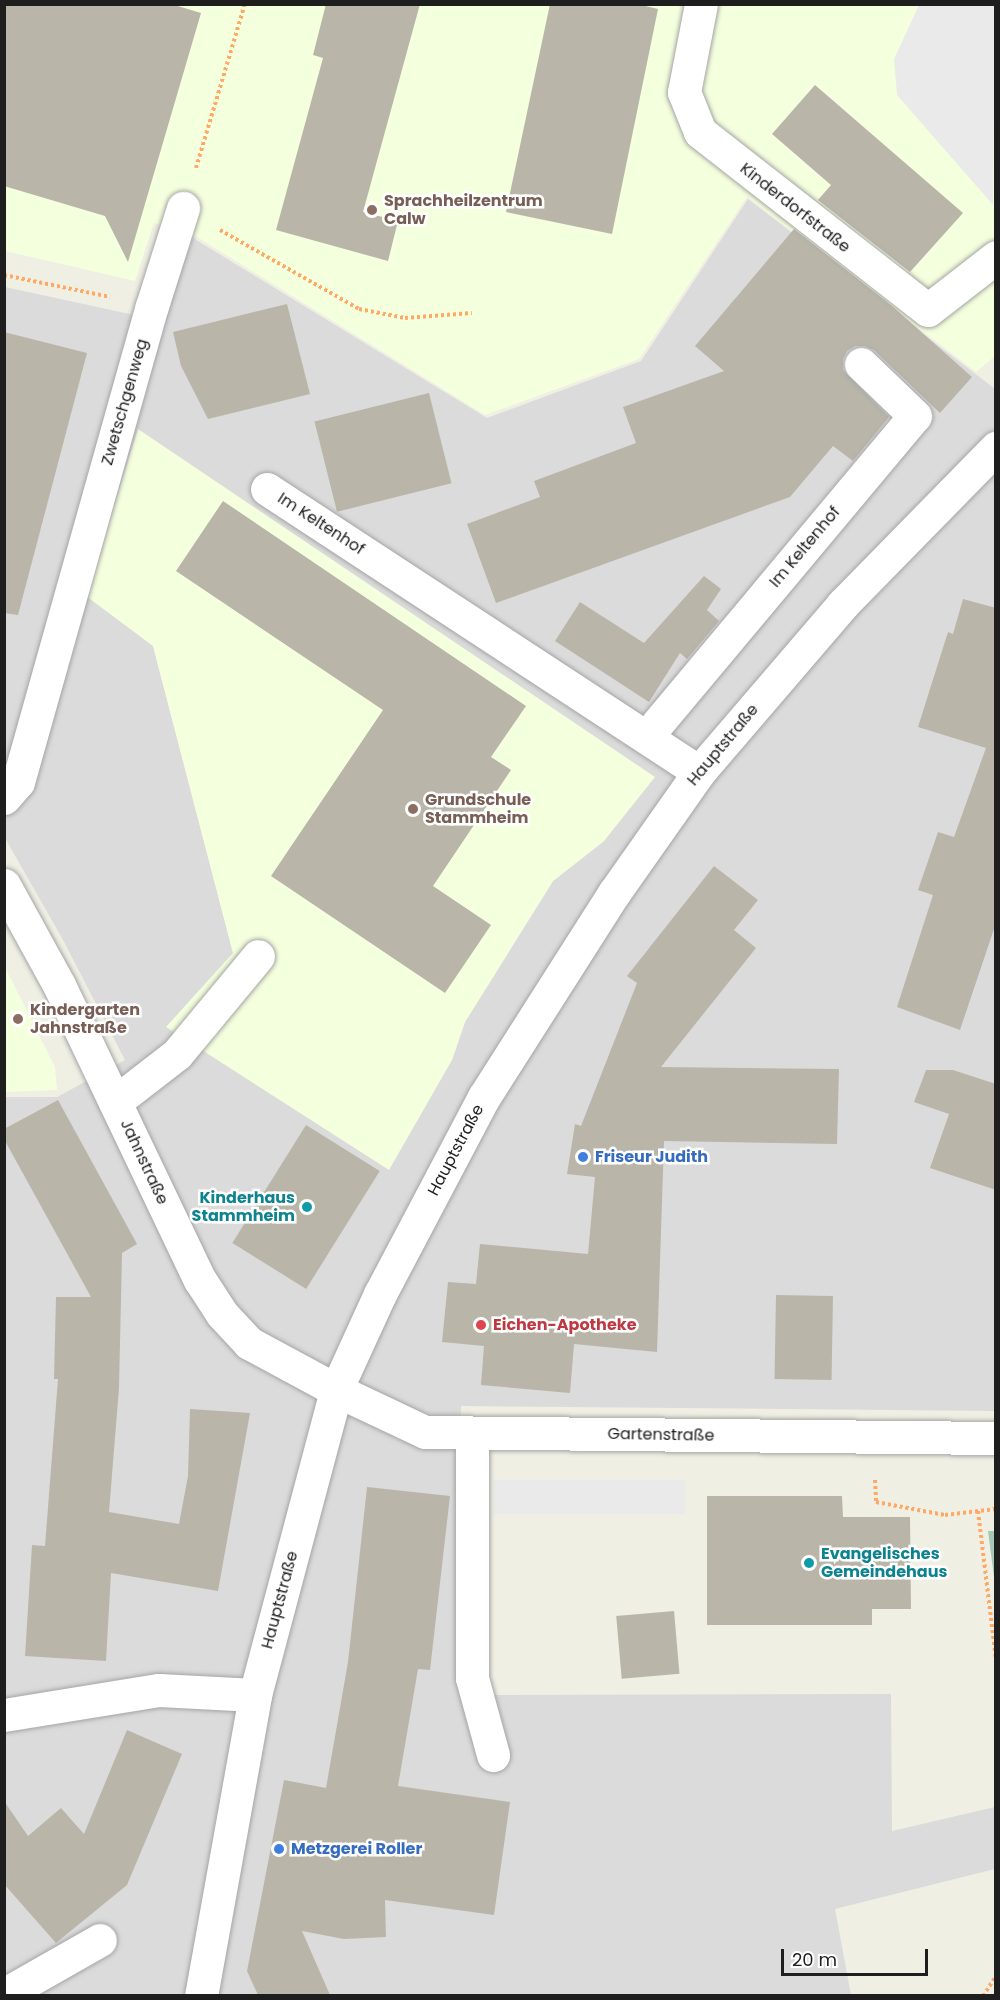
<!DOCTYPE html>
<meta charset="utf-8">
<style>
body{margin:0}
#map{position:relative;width:1000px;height:2000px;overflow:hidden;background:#efefe4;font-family:Poppins,sans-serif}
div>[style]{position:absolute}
.residential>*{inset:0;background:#dcdbdb}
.education>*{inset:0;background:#f4ffdd}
.cemetery>*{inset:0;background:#a4c9b6}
.parking>*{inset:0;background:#eaeaea;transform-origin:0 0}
.building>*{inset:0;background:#b9b5a9;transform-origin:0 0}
.path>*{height:4px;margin-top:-2px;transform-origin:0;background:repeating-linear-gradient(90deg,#fea966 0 3px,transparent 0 6px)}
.roads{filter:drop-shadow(0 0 2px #a5a5a5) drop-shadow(0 0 2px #a5a5a5)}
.minor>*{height:33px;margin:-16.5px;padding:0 16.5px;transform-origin:16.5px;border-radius:16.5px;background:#fff}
.dots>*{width:16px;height:16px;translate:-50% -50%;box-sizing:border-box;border:3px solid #fff;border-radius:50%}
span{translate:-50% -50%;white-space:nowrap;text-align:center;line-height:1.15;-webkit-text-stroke:5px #fff;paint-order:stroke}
.education-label{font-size:16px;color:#785e54;font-weight:700}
.left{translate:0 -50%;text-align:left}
.street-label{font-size:16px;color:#1e1e1e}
.shop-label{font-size:16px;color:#366cbe;font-weight:700}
.culture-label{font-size:16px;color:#0d838f;font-weight:700}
.right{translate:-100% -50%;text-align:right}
.health-label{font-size:16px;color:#be3a42;font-weight:700}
.frame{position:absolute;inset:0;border:6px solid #1e1e1e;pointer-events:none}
.scale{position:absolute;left:781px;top:1949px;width:147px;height:27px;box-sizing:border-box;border:3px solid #1e1e1e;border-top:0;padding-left:8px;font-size:18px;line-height:21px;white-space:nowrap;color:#1e1e1e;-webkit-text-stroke:4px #fff;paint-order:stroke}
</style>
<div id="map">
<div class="residential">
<i style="clip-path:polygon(evenodd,748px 199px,995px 389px,995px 1411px,461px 1406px,458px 1658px,463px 1695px,891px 1694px,892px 1831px,995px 1807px,995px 1869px,835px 1909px,851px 1995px,5px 1995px,4px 1097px,57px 1097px,125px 1060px,63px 940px,5px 838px,5px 287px,162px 321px,193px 238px,487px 418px,641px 361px,748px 199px,153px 646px,604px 841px,553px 881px,465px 1022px,452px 1060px,233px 953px,153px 646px)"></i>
</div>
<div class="education">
<i style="clip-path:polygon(5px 5px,995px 5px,995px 356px,976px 372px,747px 197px,639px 359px,485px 415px,197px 237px,154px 223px,135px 281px,5px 251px)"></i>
<i style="clip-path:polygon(138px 429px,655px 777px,604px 841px,553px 881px,465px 1022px,452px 1060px,389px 1170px,166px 1027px,233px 953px,153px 646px,86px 596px)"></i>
<i style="clip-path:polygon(4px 965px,55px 1067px,57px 1090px,5px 1092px)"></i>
</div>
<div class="cemetery">
<i style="clip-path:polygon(988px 1531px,995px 1531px,995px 1585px)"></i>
</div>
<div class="parking">
<i style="clip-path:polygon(919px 5px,995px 5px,993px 205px,897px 95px,894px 59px)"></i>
<i style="left:494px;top:1480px;width:191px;height:34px"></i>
</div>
<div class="building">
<i style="clip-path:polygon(4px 4px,171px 4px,201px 13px,128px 262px,105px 216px,4px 186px)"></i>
<i style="clip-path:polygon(326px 4px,420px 4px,363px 212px,398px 221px,388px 261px,276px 230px,323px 58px,313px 55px)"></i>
<i style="clip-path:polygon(550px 4px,637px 4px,658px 9px,612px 234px,506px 212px)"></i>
<i style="clip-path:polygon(815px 85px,963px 213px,910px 272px,818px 200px,831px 185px,772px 134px)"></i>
<i style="clip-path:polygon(794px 229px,891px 305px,972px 377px,940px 413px,874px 350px,865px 346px,855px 346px,847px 351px,843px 359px,843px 370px,889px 417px,853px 461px,833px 446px,790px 497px,496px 603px,467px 524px,540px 497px,534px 481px,636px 443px,623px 407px,724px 371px,695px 346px)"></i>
<i style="clip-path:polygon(287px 304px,310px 394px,208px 419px,181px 366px,173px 332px)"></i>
<i style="clip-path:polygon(4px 332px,87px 353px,18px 615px,4px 613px)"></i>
<i style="left:429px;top:393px;width:93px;height:118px;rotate:76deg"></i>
<i style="clip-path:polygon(223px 501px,526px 706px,491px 757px,511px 770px,433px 886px,491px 925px,445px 993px,271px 876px,383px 710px,176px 571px)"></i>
<i style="clip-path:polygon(704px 576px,721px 589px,707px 610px,719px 621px,687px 659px,680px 653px,649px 702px,555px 641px,580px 602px,644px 643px)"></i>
<i style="clip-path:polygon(963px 599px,996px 608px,996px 923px,960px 1030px,897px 1007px,933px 895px,918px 890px,938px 832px,954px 837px,986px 748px,918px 727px,948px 632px,953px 634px)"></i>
<i style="clip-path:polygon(714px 866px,758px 900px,734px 930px,756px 948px,661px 1067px,839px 1069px,837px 1144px,664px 1141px,657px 1352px,574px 1344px,570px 1393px,481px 1385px,484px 1346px,442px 1342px,448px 1282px,476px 1284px,480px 1244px,588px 1254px,595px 1177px,567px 1174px,575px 1124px,581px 1126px,637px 983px,627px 976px)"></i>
<i style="clip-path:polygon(926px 1070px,953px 1070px,996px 1084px,996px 1190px,930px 1168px,949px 1114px,914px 1102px)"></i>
<i style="clip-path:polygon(58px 1100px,137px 1244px,122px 1253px,119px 1388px,109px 1512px,179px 1524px,188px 1476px,190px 1409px,250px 1413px,218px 1591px,111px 1573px,106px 1661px,25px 1656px,32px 1545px,45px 1546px,58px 1379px,54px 1379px,56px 1297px,91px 1297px,4px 1139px,4px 1129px)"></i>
<i style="left:306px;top:1125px;width:87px;height:139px;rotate:32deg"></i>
<i style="left:776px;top:1295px;width:57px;height:84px;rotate:1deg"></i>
<i style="clip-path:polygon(367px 1487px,450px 1496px,430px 1670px,418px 1669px,398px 1786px,510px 1802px,494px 1915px,385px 1900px,386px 1937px,344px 1939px,302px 1931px,330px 1995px,258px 1995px,247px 1971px,284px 1780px,326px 1788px,348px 1662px)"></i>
<i style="clip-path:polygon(707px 1496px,842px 1496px,843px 1517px,910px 1517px,911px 1609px,872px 1609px,872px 1625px,707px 1625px)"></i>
<i style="left:674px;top:1611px;width:63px;height:58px;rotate:85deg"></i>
<i style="clip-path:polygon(127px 1730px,182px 1754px,127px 1885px,56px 1943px,4px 1884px,4px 1801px,28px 1836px,61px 1808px,84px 1834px)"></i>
</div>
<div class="path">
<i style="left:196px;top:168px;width:171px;rotate:-73.4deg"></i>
<i style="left:220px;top:230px;width:160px;rotate:29.6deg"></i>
<i style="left:359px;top:309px;width:47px;rotate:11.1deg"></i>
<i style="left:405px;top:318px;width:67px;rotate:-4.3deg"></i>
<i style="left:4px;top:275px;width:108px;rotate:11.7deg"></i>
<i style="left:875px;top:1480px;width:22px;rotate:87deg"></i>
<i style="left:876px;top:1502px;width:70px;rotate:10.7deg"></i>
<i style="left:945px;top:1515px;width:51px;rotate:-6.7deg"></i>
<i style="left:978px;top:1511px;width:149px;rotate:83.1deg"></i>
<i style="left:983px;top:1996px;width:24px;rotate:-57deg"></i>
</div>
<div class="roads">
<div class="minor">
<i style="left:701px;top:4px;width:90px;rotate:100.9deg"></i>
<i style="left:684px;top:92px;width:43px;rotate:68.2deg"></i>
<i style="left:700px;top:132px;width:289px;rotate:38deg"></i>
<i style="left:928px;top:310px;width:86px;rotate:-37.9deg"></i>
<i style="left:267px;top:489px;width:516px;rotate:33.23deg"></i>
<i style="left:647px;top:736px;width:417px;rotate:-50.1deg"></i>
<i style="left:915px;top:416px;width:75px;rotate:-136.1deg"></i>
<i style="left:4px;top:798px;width:21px;rotate:-49deg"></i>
<i style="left:18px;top:782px;width:495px;rotate:-74.3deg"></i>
<i style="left:152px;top:306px;width:103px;rotate:-72.4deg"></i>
<i style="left:4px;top:885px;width:114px;rotate:61.2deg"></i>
<i style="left:59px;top:985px;width:327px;rotate:64.5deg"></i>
<i style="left:200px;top:1280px;width:40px;rotate:57.1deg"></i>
<i style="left:222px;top:1314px;width:40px;rotate:47deg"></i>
<i style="left:249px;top:1343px;width:99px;rotate:28.4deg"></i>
<i style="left:336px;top:1390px;width:98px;rotate:25.3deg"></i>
<i style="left:425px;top:1432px;width:571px;rotate:0.6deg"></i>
<i style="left:115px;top:1102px;width:78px;rotate:-37.7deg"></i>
<i style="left:177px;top:1054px;width:127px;rotate:-50.4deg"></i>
<i style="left:472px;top:1433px;width:245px;rotate:90deg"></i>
<i style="left:472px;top:1678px;width:80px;rotate:74.7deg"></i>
<i style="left:4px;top:1715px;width:157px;rotate:-9.2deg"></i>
<i style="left:159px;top:1690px;width:96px;rotate:3deg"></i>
<i style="left:12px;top:1990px;width:101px;rotate:-29.6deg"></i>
<i style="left:201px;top:1996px;width:306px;rotate:-79.8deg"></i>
<i style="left:255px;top:1695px;width:316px;rotate:-75.1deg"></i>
<i style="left:336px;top:1390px;width:106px;rotate:-65.4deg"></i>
<i style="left:380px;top:1294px;width:223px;rotate:-62.2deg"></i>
<i style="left:484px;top:1097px;width:242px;rotate:-57.5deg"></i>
<i style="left:614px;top:893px;width:148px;rotate:-54.9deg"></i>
<i style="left:699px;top:772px;width:221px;rotate:-49.4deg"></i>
<i style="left:843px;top:604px;width:219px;rotate:-45.6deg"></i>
</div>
</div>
<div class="dots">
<i style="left:372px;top:210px;background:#8d6e63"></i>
<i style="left:413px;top:809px;background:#8d6e63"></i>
<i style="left:18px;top:1019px;background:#8d6e63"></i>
<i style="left:583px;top:1157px;background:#3f7fe0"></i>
<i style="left:307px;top:1207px;background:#0f9aa8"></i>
<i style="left:481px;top:1325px;background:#e0444e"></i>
<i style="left:809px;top:1563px;background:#0f9aa8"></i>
<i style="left:279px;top:1849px;background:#3f7fe0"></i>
</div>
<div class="education-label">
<span class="left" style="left:384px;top:210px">Sprachheilzentrum<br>Calw</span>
<span class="left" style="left:425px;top:809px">Grundschule<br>Stammheim</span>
<span class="left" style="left:30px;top:1019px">Kindergarten<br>Jahnstraße</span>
</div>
<div class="street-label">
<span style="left:795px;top:208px;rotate:38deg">Kinderdorfstraße</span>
<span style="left:125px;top:402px;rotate:-74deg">Zwetschgenweg</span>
<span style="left:321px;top:524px;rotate:33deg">Im Keltenhof</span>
<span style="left:805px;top:547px;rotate:-50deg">Im Keltenhof</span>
<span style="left:723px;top:745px;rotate:-50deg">Hauptstraße</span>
<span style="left:456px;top:1150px;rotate:-62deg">Hauptstraße</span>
<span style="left:144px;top:1162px;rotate:65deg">Jahnstraße</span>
<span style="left:661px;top:1435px;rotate:1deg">Gartenstraße</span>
<span style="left:280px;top:1600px;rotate:-75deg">Hauptstraße</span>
</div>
<div class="shop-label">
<span class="left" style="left:595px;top:1157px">Friseur Judith</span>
<span class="left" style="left:291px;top:1849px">Metzgerei Roller</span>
</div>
<div class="culture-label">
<span class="right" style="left:295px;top:1207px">Kinderhaus<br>Stammheim</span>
<span class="left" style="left:821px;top:1563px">Evangelisches<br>Gemeindehaus</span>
</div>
<div class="health-label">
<span class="left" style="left:493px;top:1325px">Eichen-Apotheke</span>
</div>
<div class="frame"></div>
<div class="scale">20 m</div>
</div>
